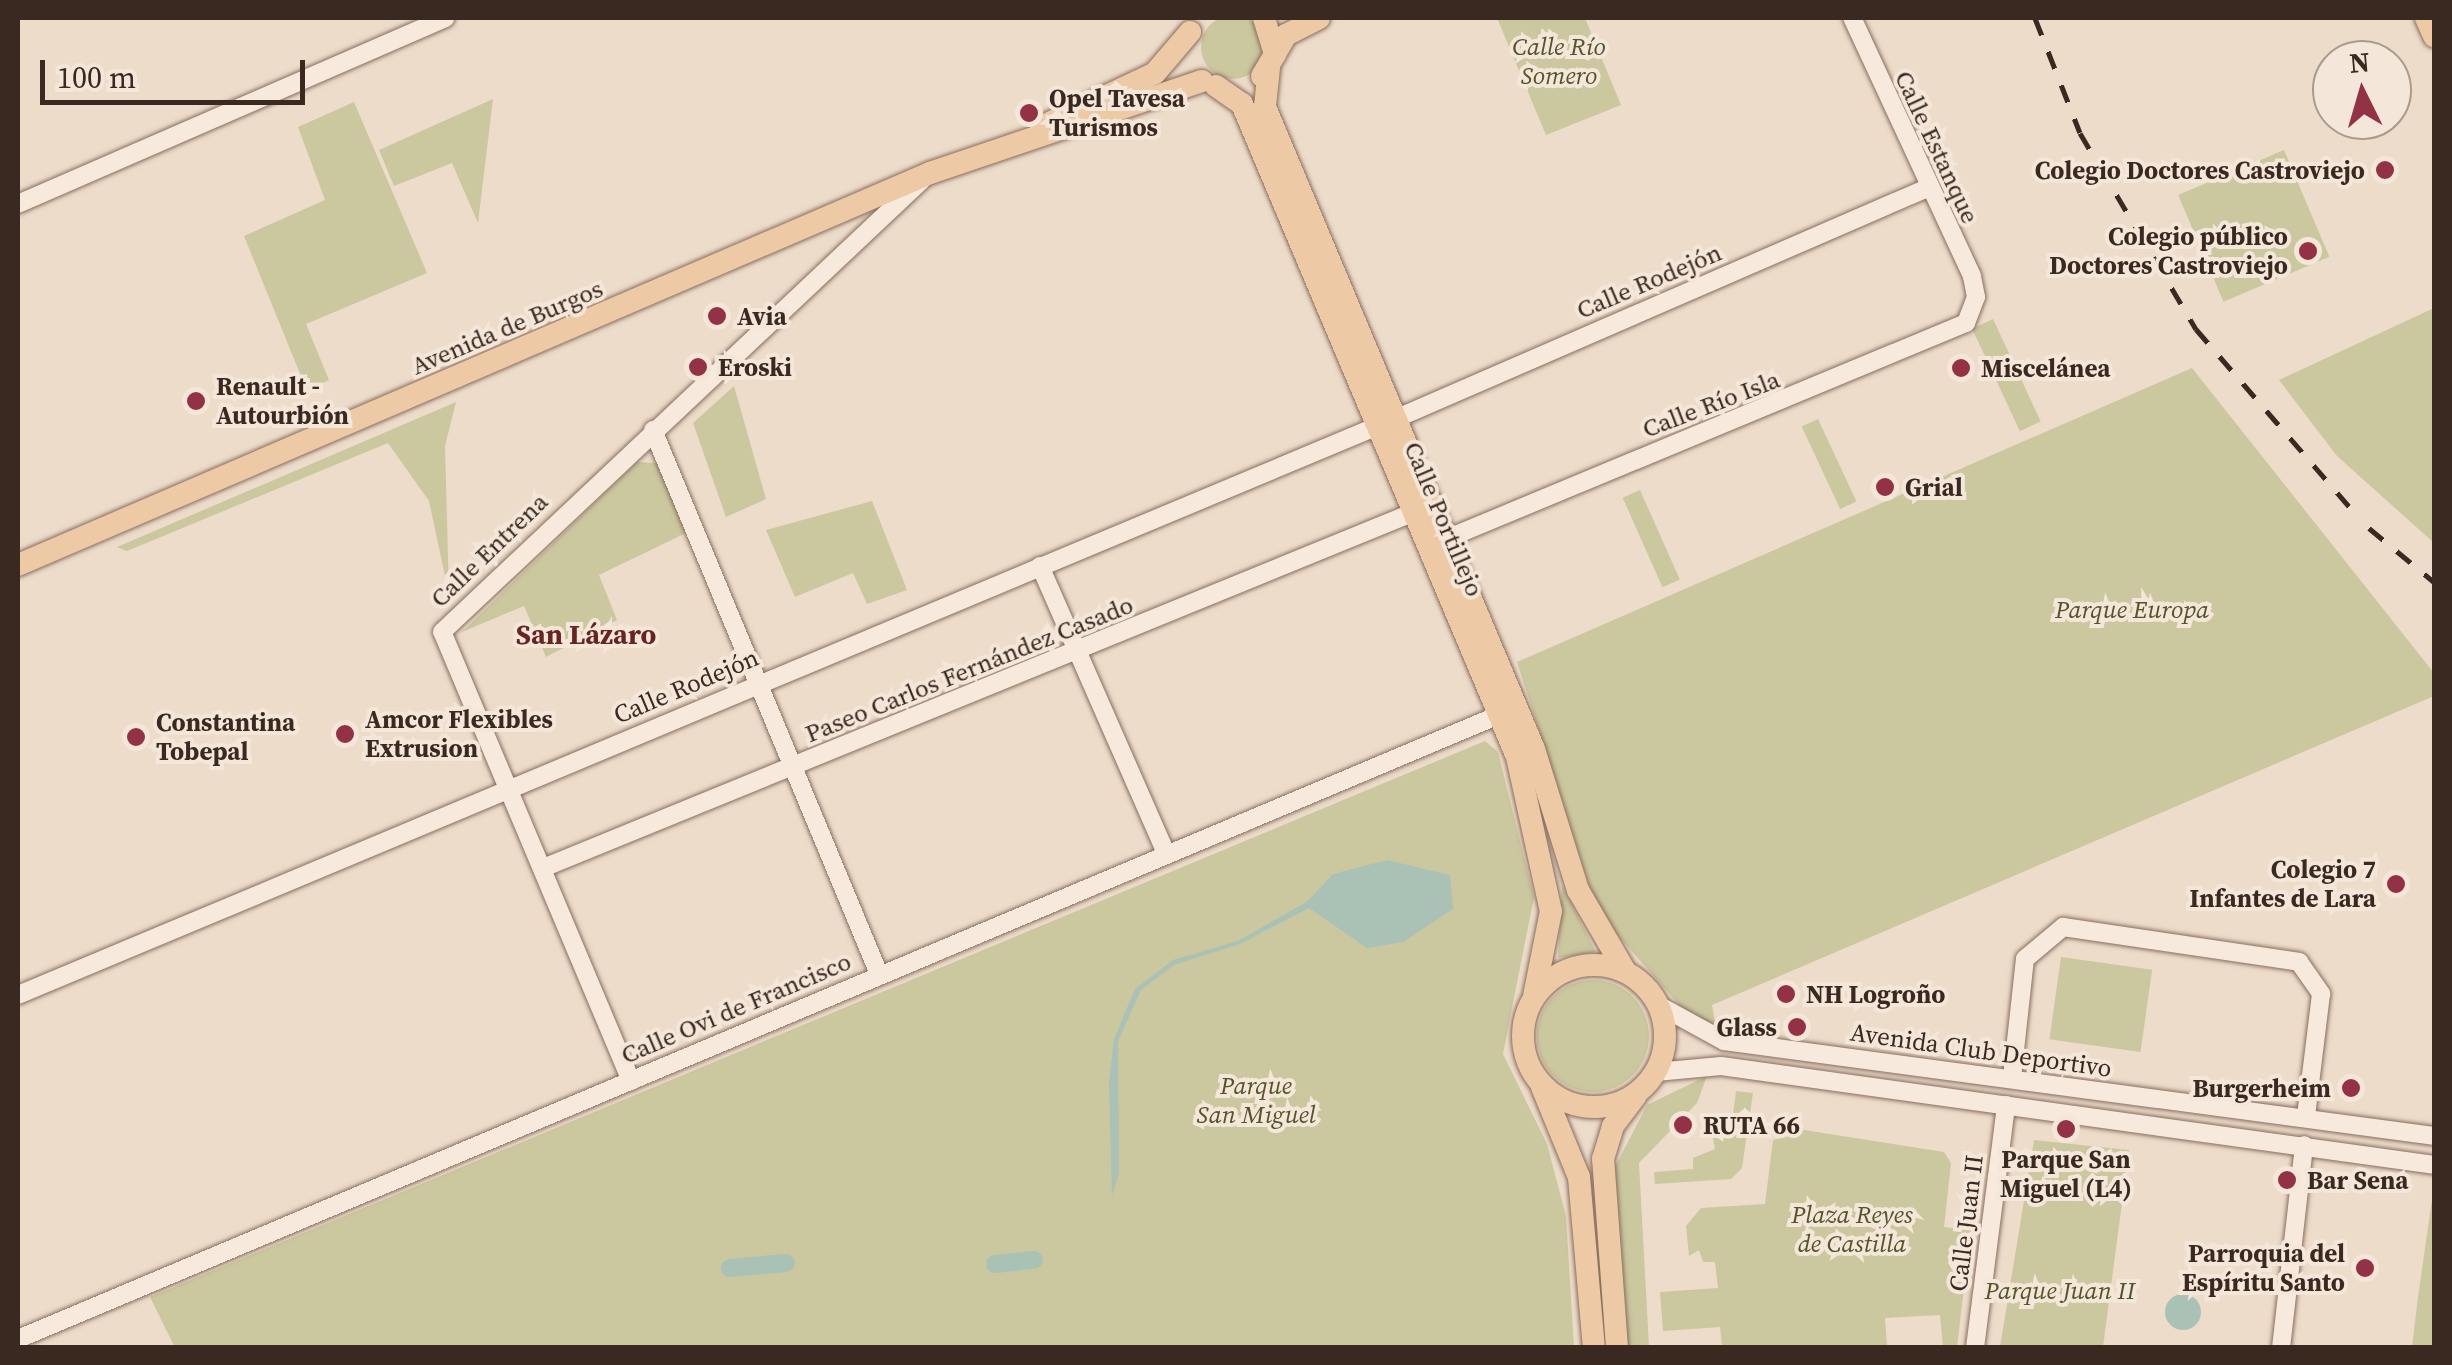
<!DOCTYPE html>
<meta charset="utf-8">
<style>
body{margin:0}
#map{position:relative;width:2452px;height:1365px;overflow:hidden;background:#eddcca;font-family:"Source Serif 4",serif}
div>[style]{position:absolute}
.green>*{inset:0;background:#cbc79e;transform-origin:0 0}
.round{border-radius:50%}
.water>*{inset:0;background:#aac1b6}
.canal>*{height:18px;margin:-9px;padding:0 9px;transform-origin:9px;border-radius:9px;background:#aac1b6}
.roads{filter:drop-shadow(0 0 2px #886d5f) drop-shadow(0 0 2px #886d5f)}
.minor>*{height:18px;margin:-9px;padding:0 9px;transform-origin:9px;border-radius:9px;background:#f7eadd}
.major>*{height:22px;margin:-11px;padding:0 11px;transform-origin:11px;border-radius:11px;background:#edc9a5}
.major>.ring{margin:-11px;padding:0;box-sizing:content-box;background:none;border:22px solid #edc9a5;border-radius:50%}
.rail>*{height:5px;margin-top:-2.5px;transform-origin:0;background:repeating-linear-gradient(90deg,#3a2921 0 18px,transparent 0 36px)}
.dots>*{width:28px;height:28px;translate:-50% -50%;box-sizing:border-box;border:5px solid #f4e7d9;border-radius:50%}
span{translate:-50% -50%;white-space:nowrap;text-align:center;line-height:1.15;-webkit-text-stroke:8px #f4e7d9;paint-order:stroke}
.park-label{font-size:25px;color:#525529;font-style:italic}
.poi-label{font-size:25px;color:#3a2921;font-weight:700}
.left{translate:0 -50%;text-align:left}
.right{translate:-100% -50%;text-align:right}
.street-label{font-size:25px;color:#3a2921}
.neighbourhood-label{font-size:28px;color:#642523;font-weight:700}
.frame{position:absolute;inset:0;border:20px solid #3a2921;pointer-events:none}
.north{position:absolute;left:2312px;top:40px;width:100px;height:100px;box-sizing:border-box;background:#f4e7d9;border:2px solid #aa9b8f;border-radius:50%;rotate:355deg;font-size:28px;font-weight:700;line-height:40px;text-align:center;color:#3a2921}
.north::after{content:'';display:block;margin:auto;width:35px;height:45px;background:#943245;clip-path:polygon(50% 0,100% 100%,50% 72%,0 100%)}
.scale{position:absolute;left:40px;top:60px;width:265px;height:45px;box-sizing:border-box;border:5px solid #3a2921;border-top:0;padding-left:12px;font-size:30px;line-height:35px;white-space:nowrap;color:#3a2921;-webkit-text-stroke:8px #f4e7d9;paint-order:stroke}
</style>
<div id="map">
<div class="green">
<i class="round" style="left:1201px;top:15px;width:64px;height:64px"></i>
<i style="clip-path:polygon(1497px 18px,1585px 18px,1621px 105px,1546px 135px)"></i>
<i style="clip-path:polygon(493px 99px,478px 223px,452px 163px,394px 186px,379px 150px)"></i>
<i style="clip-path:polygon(354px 102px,427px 273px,306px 324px,329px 380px,307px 391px,244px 236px,325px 200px,298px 127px)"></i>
<i style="left:2284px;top:150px;width:116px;height:115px;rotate:67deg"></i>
<i style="clip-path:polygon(2434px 308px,2434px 543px,2337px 456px,2279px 380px)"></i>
<i style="left:1993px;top:319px;width:113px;height:23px;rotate:65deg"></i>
<i style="clip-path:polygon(2192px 368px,2434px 673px,2434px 696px,1712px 1005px,1716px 1027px,1682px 1008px,1598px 913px,1517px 662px)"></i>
<i style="clip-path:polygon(734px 386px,766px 499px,726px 517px,693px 423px)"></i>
<i style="clip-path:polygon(456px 402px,445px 446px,449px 595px,429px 501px,388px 443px,127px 551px,117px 547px)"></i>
<i style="left:1818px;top:419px;width:91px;height:18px;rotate:65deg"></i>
<i style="clip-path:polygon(637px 462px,657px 463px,686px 533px,599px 575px,617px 620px,546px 657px,524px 606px,462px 632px)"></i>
<i style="left:1640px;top:490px;width:98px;height:19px;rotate:66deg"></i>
<i style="clip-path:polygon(872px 501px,907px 590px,867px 604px,853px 573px,795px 597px,766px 530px)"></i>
<i style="clip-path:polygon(1485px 741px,1498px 752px,1534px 897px,1503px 1054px,1547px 1144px,1566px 1216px,1574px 1347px,175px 1348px,150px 1297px)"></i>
<i style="clip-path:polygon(1562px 885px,1596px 952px,1558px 958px)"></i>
<i style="left:2061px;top:957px;width:92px;height:83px;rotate:8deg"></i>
<i class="round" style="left:1537px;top:980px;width:112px;height:112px"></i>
<i style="clip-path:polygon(1707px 1076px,1697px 1103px,1639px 1163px,1649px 1347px,1624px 1347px,1614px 1169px,1647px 1105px)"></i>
<i style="clip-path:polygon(1736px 1091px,1753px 1093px,1742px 1168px,1731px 1179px,1655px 1184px,1654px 1172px,1693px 1169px,1693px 1158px,1715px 1149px,1713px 1138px,1731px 1129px)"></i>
<i style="clip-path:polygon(1785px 1127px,1944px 1152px,1951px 1163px,1944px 1227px,1971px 1230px,1957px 1347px,1943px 1347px,1940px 1315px,1885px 1318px,1887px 1346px,1906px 1347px,1722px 1347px,1720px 1327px,1663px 1331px,1660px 1292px,1718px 1288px,1715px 1262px,1703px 1262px,1699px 1250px,1689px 1256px,1686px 1226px,1701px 1208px,1765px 1204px,1773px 1140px,1787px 1137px)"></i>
<i style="clip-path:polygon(2034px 1140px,2129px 1150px,2103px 1347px,2000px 1347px)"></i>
<i style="clip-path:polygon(2433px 1193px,2434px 1347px,2412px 1347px,2418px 1297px)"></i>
</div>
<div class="water">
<i style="clip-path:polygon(1387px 860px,1450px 875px,1453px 909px,1403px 942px,1367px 948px,1309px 908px,1240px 944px,1174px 965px,1141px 990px,1118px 1041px,1119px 1174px,1112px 1195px,1109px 1082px,1114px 1039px,1135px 989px,1173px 960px,1238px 941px,1308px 901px,1333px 874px)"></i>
<i class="round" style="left:2165px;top:1294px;width:36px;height:36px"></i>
</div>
<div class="canal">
<i style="left:995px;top:1264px;width:39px;rotate:-6deg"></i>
<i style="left:730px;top:1268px;width:56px;rotate:-5.1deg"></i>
</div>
<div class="roads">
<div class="minor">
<i style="left:18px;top:204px;width:466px;rotate:-23.5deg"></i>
<i style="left:1395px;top:419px;width:578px;rotate:-23.46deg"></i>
<i style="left:653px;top:430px;width:589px;rotate:67.44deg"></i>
<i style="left:1446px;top:539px;width:563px;rotate:-22.56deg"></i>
<i style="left:1966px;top:323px;width:28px;rotate:-69deg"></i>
<i style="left:1976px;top:297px;width:21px;rotate:-101deg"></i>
<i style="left:1972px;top:276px;width:285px;rotate:-114.9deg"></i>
<i style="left:1040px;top:566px;width:313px;rotate:66.3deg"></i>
<i style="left:543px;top:868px;width:939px;rotate:-22.22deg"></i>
<i style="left:18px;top:995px;width:1471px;rotate:-22.71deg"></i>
<i style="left:1660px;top:1006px;width:73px;rotate:28.7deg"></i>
<i style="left:1724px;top:1041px;width:716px;rotate:7.62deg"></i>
<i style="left:1656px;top:1072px;width:65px;rotate:-5.3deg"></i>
<i style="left:1721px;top:1066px;width:720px;rotate:7.9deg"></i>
<i style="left:2012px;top:1078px;width:120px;rotate:-83.8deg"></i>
<i style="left:2025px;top:959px;width:50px;rotate:-40.1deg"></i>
<i style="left:2063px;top:927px;width:239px;rotate:8.4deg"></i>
<i style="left:2299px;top:962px;width:39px;rotate:55deg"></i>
<i style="left:2321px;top:994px;width:124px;rotate:97deg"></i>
<i style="left:631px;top:1081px;width:487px;rotate:-112.8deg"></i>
<i style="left:442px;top:632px;width:659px;rotate:-43.28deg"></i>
<i style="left:18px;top:1339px;width:1607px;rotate:-22.85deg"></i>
<i style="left:1975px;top:1348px;width:245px;rotate:-82.7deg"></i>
<i style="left:2281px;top:1348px;width:204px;rotate:-83.5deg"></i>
</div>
<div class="major">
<i style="left:2426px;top:18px;width:20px;rotate:66deg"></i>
<i style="left:1275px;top:54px;width:22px;rotate:-60deg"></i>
<i style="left:1286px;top:35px;width:37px;rotate:-27deg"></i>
<i style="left:1269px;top:68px;width:39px;rotate:96deg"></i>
<i style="left:1265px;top:107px;width:696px;rotate:67.27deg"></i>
<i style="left:1534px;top:749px;width:148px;rotate:72.7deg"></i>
<i style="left:1578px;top:890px;width:94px;rotate:59.9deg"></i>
<i style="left:1262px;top:76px;width:26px;rotate:-59deg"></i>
<i style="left:1275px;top:54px;width:38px;rotate:-107deg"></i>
<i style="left:1216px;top:86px;width:32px;rotate:35deg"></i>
<i style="left:1242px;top:104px;width:709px;rotate:67.16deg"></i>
<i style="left:1517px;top:757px;width:158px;rotate:77.6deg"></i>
<i style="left:1551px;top:911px;width:87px;rotate:101.3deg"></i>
<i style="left:1041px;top:127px;width:126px;rotate:-25.3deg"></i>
<i style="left:1155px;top:73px;width:54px;rotate:-49.5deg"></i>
<i style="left:18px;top:565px;width:993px;rotate:-23.26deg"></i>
<i style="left:930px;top:173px;width:287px;rotate:-18.7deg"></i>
<i class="ring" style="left:1523px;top:965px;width:120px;height:120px"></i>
<i style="left:1542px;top:1087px;width:97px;rotate:67.7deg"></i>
<i style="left:1579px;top:1177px;width:172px;rotate:85deg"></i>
<i style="left:1617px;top:1348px;width:190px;rotate:-94.2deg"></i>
<i style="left:1603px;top:1159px;width:34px;rotate:-73deg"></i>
<i style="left:1613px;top:1126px;width:38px;rotate:-53deg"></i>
</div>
</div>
<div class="rail">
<i style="left:2035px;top:18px;width:123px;rotate:68.6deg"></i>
<i style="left:2080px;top:133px;width:228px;rotate:59.4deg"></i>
<i style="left:2196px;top:329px;width:251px;rotate:49.2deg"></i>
<i style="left:2369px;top:528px;width:85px;rotate:39.7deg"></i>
</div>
<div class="dots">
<i style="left:1029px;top:113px;background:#943245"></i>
<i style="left:2385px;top:170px;background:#943245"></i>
<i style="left:2308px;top:251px;background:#943245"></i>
<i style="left:717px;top:316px;background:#943245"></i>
<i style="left:698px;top:367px;background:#943245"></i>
<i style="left:1961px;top:368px;background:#943245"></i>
<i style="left:196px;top:401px;background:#943245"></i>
<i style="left:1885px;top:487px;background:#943245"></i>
<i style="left:345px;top:734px;background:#943245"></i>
<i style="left:136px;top:737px;background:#943245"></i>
<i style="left:2396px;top:884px;background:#943245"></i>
<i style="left:1786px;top:994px;background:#943245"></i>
<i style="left:1797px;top:1027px;background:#943245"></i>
<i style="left:2351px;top:1088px;background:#943245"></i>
<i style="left:1683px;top:1125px;background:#943245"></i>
<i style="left:2066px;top:1129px;background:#943245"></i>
<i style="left:2287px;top:1180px;background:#943245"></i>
<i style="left:2365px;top:1268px;background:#943245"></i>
</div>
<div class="park-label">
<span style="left:1559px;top:61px">Calle Río<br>Somero</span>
<span style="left:2132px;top:609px">Parque Europa</span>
<span style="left:1256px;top:1100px">Parque<br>San Miguel</span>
<span style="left:1852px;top:1229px">Plaza Reyes<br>de Castilla</span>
<span style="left:2060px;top:1290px">Parque Juan II</span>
</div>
<div class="poi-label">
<span class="left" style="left:1049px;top:113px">Opel Tavesa<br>Turismos</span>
<span class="right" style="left:2365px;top:170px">Colegio Doctores Castroviejo</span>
<span class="right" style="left:2288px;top:251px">Colegio público<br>Doctores Castroviejo</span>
<span class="left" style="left:737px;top:316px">Avia</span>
<span class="left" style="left:718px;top:367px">Eroski</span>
<span class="left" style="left:1981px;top:368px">Miscelánea</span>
<span class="left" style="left:216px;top:401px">Renault -<br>Autourbión</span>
<span class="left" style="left:1905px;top:487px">Grial</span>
<span class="left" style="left:365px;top:734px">Amcor Flexibles<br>Extrusion</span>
<span class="left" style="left:156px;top:737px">Constantina<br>Tobepal</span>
<span class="right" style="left:2376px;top:884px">Colegio 7<br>Infantes de Lara</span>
<span class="left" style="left:1806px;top:994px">NH Logroño</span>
<span class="right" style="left:1777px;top:1027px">Glass</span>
<span class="right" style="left:2331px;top:1088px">Burgerheim</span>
<span class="left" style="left:1703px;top:1125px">RUTA 66</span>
<span style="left:2066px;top:1174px">Parque San<br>Miguel (L4)</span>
<span class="left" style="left:2307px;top:1180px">Bar Sena</span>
<span class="right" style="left:2345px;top:1268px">Parroquia del<br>Espíritu Santo</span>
</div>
<div class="street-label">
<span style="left:1937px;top:147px;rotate:65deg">Calle Estanque</span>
<span style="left:1649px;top:281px;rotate:-23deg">Calle Rodejón</span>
<span style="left:507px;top:327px;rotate:-23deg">Avenida de Burgos</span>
<span style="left:1711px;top:404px;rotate:-21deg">Calle Río Isla</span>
<span style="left:1444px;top:519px;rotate:67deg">Calle Portillejo</span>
<span style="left:489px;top:550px;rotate:-44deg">Calle Entrena</span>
<span style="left:969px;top:669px;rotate:-22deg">Paseo Carlos Fernández Casado</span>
<span style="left:686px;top:686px;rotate:-23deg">Calle Rodejón</span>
<span style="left:736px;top:1008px;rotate:-23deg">Calle Ovi de Francisco</span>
<span style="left:1981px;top:1050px;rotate:8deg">Avenida Club Deportivo</span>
<span style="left:1966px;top:1223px;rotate:-83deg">Calle Juan II</span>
</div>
<div class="neighbourhood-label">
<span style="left:586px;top:634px">San Lázaro</span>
</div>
<div class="frame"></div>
<div class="north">N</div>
<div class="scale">100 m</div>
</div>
